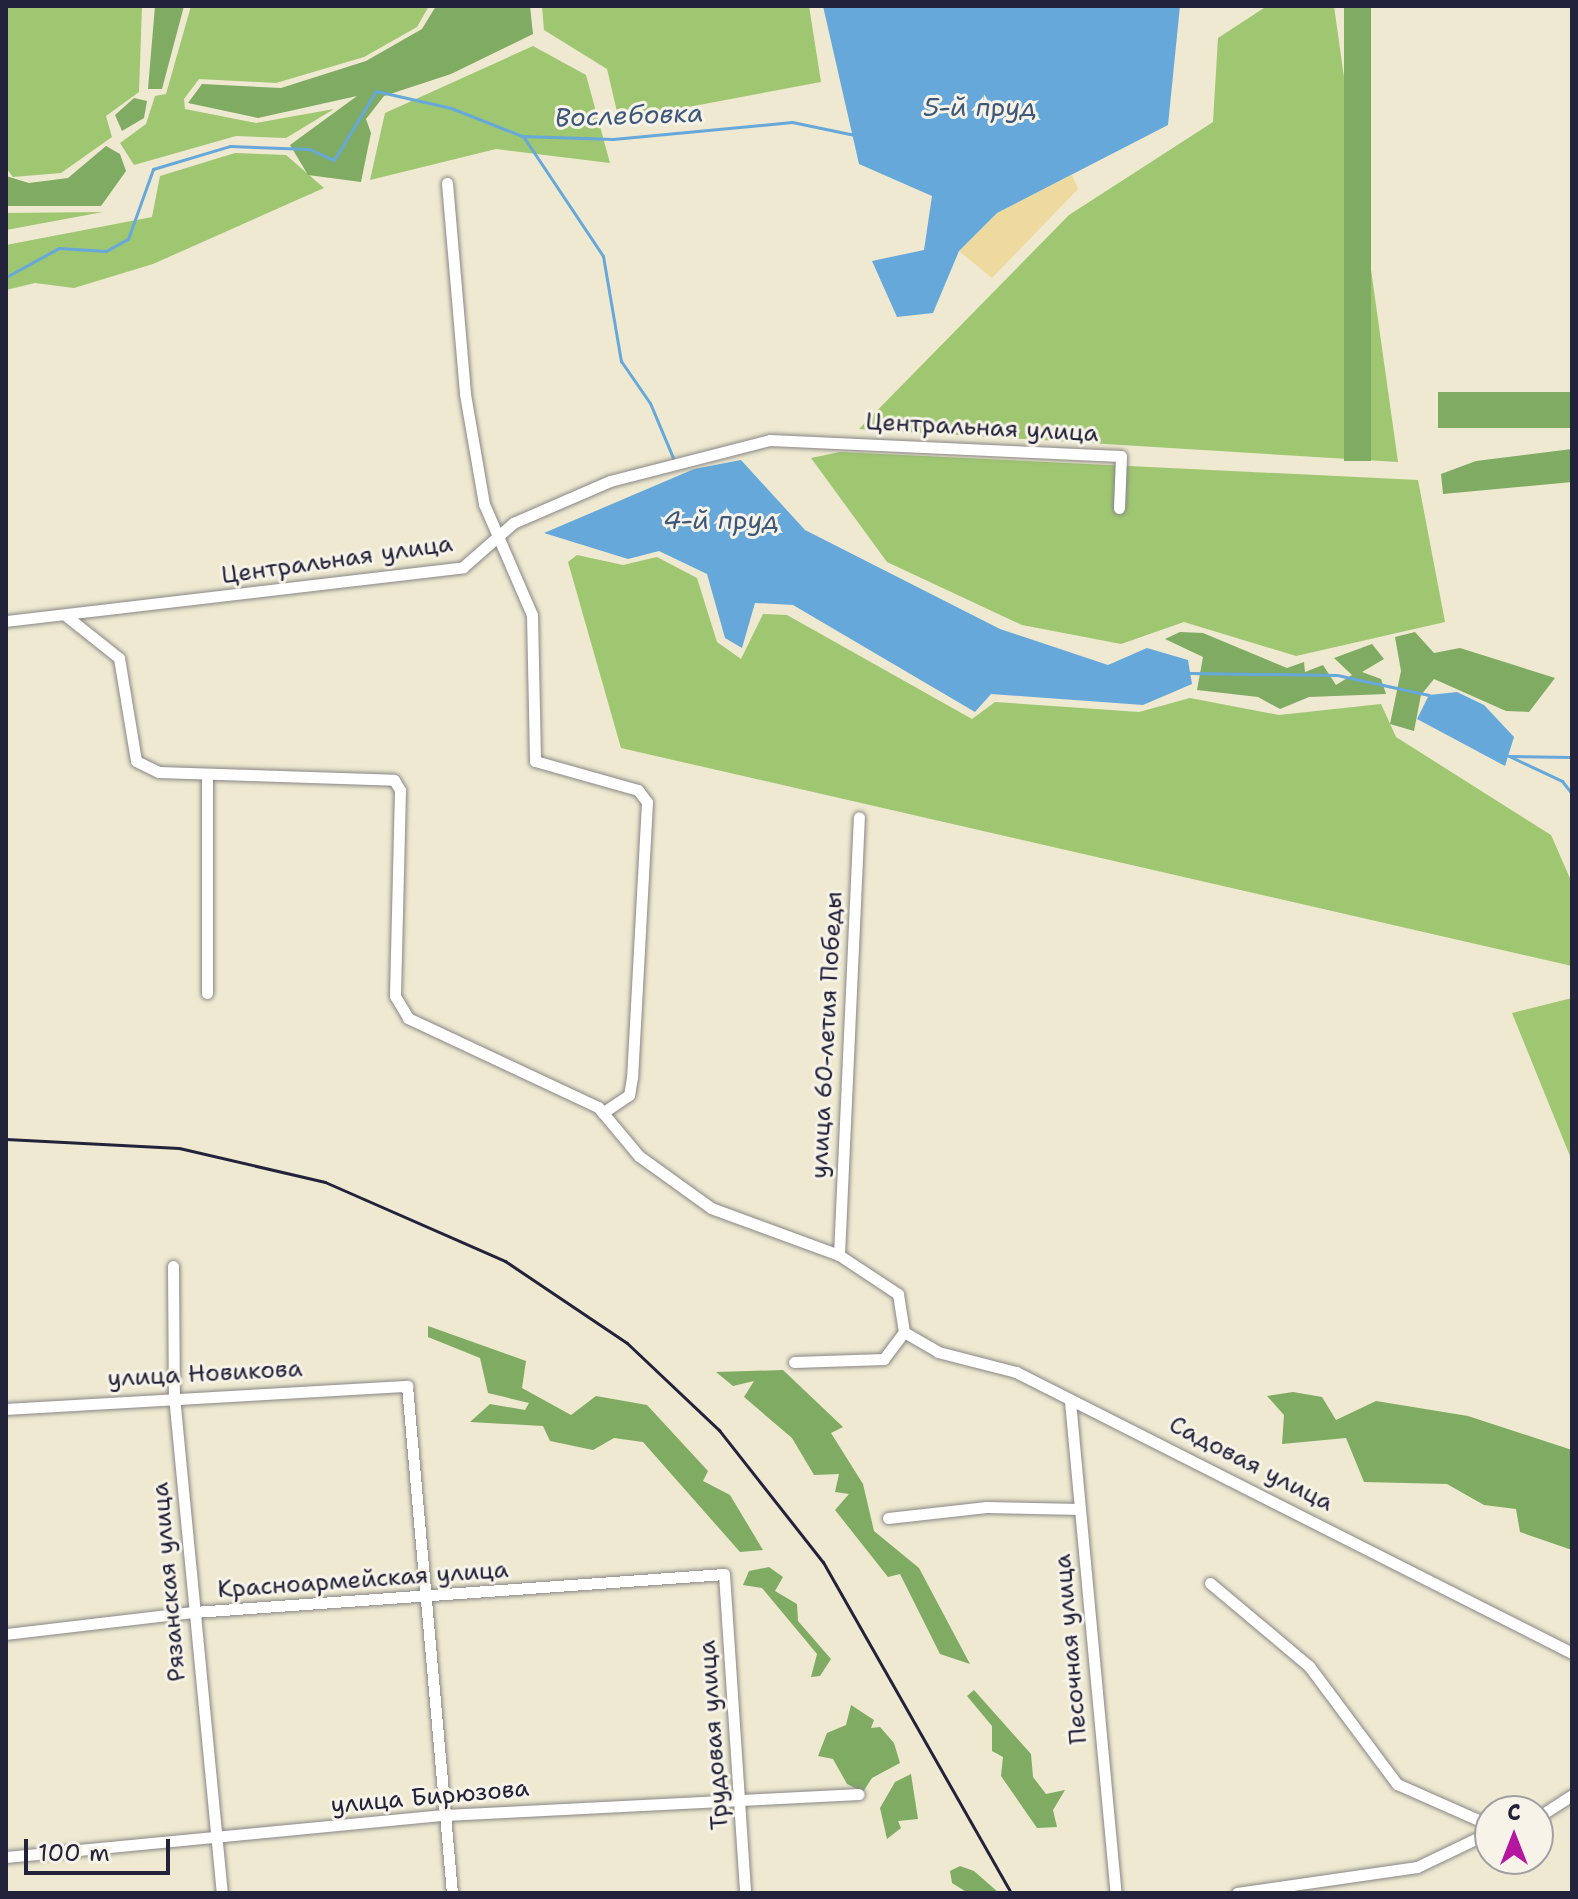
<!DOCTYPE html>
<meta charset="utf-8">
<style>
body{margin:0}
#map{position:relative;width:1578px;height:1899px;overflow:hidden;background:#eee9d0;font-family:"Shantell Sans",sans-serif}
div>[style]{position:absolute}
.green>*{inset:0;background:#9fc671}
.forest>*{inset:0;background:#7fab63;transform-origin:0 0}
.sand>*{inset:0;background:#eeda9e}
.water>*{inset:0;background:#66a8da}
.stream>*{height:3px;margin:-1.5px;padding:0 1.5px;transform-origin:1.5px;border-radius:1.5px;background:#66a8da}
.roads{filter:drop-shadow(0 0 2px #888686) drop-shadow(0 0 2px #888686)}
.street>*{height:11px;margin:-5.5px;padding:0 5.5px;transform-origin:5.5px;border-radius:5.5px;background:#fff}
.rail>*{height:3px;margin:-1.5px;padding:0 1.5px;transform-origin:1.5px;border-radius:1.5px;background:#22223b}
span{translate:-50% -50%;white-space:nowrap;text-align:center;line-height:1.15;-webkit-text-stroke:6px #f7f3e8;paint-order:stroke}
.street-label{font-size:24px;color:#22223b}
.water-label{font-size:26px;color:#3d587b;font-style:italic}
.frame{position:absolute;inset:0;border:8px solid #22223b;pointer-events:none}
.north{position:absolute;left:1474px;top:1795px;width:80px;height:80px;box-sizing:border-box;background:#f7f3e8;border:2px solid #a29fa3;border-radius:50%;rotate:0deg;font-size:22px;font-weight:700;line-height:32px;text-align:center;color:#22223b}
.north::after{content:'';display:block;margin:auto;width:28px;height:36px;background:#b5179e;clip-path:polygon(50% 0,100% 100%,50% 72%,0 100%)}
.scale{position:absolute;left:24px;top:1839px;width:146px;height:36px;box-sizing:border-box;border:4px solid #22223b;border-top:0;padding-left:10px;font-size:24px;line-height:28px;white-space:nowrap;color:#22223b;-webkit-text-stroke:6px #f7f3e8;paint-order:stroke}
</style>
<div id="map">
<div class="green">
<i style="clip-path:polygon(6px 6px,142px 6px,139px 92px,106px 116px,112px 137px,61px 173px,13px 177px,6px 168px)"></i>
<i style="clip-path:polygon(191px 6px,429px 6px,417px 27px,364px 57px,276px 83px,199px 79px,184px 99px,185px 109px,256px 123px,334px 109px,286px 138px,236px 136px,134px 165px,120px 143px,146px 124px,155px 96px,166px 94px)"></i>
<i style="clip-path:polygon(542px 6px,809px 6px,821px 82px,619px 120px,607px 69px,544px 30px)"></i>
<i style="clip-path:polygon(1267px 6px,1334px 6px,1398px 462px,859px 429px,1069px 215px,1213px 122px,1218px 38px)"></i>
<i style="clip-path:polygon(533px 46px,586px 75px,610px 163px,496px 149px,370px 180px,385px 113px)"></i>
<i style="clip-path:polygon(235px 153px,286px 155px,324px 188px,153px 264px,74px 288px,35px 283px,6px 290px,6px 245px,152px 217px,160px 176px)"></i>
<i style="clip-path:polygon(103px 212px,6px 230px,6px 213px)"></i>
<i style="clip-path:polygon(840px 452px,1418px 480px,1445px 622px,1296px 656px,1184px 622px,1121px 644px,1022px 625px,887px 562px,811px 458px)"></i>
<i style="clip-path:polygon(577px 555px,623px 565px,657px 557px,697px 578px,717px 642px,741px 659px,763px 614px,787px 615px,972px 719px,995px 702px,1139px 712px,1190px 698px,1279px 715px,1381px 704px,1396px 737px,1551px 835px,1572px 883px,1572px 966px,621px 748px,568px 562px)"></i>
<i style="clip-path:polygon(1572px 998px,1572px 1161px,1512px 1013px)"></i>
</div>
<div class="forest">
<i style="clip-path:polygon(155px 6px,184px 6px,162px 89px,148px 89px)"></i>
<i style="clip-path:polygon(436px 6px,530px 6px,533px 34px,451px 74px,384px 96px,366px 119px,371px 133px,361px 182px,308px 175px,290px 145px,357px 96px,258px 118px,188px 103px,202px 84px,281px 88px,366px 61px,422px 29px)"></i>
<i style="left:1344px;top:6px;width:27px;height:455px"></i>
<i style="clip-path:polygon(134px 98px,147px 101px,144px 118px,122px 131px,115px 115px)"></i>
<i style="clip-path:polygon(106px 146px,120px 154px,126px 171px,101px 206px,6px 206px,6px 176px,29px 183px,68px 178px)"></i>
<i style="left:1572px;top:392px;width:36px;height:134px;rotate:90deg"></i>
<i style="clip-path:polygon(1572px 449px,1572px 482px,1443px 494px,1441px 474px,1476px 461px)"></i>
<i style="clip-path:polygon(1180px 632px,1203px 633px,1287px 668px,1304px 662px,1305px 672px,1323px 665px,1336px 685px,1352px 675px,1334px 658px,1372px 644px,1384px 659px,1362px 672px,1381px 679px,1386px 694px,1309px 697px,1280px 709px,1258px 697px,1197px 690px,1203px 657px,1165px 639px)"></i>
<i style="clip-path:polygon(1415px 632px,1434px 653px,1460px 648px,1555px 678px,1529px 712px,1506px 711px,1434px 679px,1421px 695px,1414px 731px,1390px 724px,1401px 671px,1395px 637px)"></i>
<i style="clip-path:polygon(428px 1326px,526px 1361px,522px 1388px,571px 1415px,596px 1396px,647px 1405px,708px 1471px,703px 1481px,730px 1495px,763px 1550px,740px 1552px,643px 1442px,614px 1438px,593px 1450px,550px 1441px,543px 1426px,470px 1422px,490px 1404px,525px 1410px,529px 1403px,488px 1393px,480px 1358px,428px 1337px)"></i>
<i style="clip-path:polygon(783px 1370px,843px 1427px,831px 1433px,863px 1484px,874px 1531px,919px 1568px,970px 1664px,940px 1654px,900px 1574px,888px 1577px,835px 1510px,849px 1494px,835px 1492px,839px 1474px,814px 1475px,792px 1438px,744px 1397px,754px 1381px,733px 1386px,716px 1372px)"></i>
<i style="clip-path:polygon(1293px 1392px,1322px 1397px,1336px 1420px,1376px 1401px,1468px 1416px,1572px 1450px,1572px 1550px,1520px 1532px,1516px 1509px,1484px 1505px,1447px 1484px,1364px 1482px,1346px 1438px,1282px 1444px,1284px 1415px,1267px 1396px)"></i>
<i style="clip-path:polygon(769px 1567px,783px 1577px,775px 1591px,797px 1604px,798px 1621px,831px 1659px,820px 1676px,811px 1677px,817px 1654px,762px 1588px,743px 1585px,749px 1571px)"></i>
<i style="clip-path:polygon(974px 1690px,1031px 1754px,1033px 1777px,1046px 1794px,1065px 1790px,1053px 1810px,1057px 1827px,1037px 1828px,1001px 1776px,1003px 1757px,992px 1751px,992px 1726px,967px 1696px)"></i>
<i style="clip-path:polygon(851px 1705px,874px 1720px,871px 1728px,880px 1727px,894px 1743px,900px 1763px,872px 1778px,863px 1792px,847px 1784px,833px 1759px,818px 1756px,827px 1733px,846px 1725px)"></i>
<i style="clip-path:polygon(911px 1774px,918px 1819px,898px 1821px,901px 1828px,887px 1839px,880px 1808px,895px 1782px)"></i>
<i style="clip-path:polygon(960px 1866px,974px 1871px,999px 1893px,968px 1893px,952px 1883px,950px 1871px)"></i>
</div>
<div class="sand">
<i style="clip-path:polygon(1072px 175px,1078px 189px,992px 278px,959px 251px,997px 213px)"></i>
</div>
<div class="water">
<i style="clip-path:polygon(823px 6px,1180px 6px,1168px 125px,997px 213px,959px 251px,933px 313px,897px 317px,872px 261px,924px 250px,932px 196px,859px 164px)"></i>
<i style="clip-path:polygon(741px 460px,805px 530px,1000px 629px,1108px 665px,1147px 648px,1188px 660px,1192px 684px,1143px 705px,991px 694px,975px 712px,793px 605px,755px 603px,742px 648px,725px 638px,707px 574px,659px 551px,628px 559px,544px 533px,694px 469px)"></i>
<i style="clip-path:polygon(1457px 692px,1484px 705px,1514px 737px,1505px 766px,1417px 719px,1429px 695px)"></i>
</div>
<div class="stream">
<i style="left:523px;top:136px;width:144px;rotate:56.3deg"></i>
<i style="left:603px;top:256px;width:107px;rotate:80.3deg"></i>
<i style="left:621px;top:361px;width:51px;rotate:55.4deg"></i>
<i style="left:650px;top:403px;width:62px;rotate:67.2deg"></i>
<i style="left:6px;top:277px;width:60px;rotate:-28.7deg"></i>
<i style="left:59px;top:248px;width:47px;rotate:3.7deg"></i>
<i style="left:106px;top:251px;width:25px;rotate:-29deg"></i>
<i style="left:128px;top:239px;width:74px;rotate:-70.3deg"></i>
<i style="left:153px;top:169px;width:80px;rotate:-16.6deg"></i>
<i style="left:230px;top:146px;width:79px;rotate:2.2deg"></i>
<i style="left:309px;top:149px;width:27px;rotate:24deg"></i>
<i style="left:334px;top:160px;width:81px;rotate:-58.7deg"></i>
<i style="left:376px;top:91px;width:77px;rotate:12.8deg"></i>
<i style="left:451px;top:108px;width:76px;rotate:21.5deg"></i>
<i style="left:522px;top:136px;width:91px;rotate:1.9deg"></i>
<i style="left:613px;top:139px;width:180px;rotate:-5.4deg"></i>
<i style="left:792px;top:122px;width:64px;rotate:11.7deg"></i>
<i style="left:1190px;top:673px;width:147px;rotate:0.8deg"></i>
<i style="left:1337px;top:675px;width:94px;rotate:12.3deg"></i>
<i style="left:1509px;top:756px;width:59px;rotate:25.3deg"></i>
<i style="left:1562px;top:781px;width:16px;rotate:52deg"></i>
<i style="left:1509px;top:756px;width:63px;rotate:0.9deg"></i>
</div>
<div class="roads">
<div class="street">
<i style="left:447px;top:183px;width:212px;rotate:85.1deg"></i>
<i style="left:465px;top:394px;width:112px;rotate:80.2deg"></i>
<i style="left:484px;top:504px;width:121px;rotate:66.6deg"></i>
<i style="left:532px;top:615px;width:146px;rotate:88.8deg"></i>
<i style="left:535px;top:761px;width:107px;rotate:15.7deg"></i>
<i style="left:638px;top:790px;width:15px;rotate:53deg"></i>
<i style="left:647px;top:802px;width:275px;rotate:93.1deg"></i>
<i style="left:632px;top:1077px;width:18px;rotate:99deg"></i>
<i style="left:629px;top:1095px;width:32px;rotate:146deg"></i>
<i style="left:65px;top:615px;width:69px;rotate:38.5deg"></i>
<i style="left:119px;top:658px;width:104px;rotate:80.6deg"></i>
<i style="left:136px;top:761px;width:25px;rotate:26deg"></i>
<i style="left:159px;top:772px;width:235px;rotate:1.9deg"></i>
<i style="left:394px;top:780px;width:12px;rotate:59deg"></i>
<i style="left:400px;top:790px;width:206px;rotate:91.4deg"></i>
<i style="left:395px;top:996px;width:26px;rotate:59deg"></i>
<i style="left:408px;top:1018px;width:210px;rotate:25.1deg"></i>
<i style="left:598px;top:1107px;width:64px;rotate:50.1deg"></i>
<i style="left:639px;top:1156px;width:89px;rotate:35.8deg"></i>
<i style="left:711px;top:1208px;width:136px;rotate:20.2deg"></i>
<i style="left:839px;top:1255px;width:71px;rotate:33.5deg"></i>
<i style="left:898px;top:1294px;width:38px;rotate:81deg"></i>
<i style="left:904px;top:1332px;width:34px;rotate:127deg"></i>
<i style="left:884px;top:1359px;width:90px;rotate:178.1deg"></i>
<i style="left:6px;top:621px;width:460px;rotate:-6.7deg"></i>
<i style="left:463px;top:567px;width:67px;rotate:-41.3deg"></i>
<i style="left:513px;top:523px;width:106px;rotate:-23.4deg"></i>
<i style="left:610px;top:481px;width:165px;rotate:-14.4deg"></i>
<i style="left:770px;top:440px;width:351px;rotate:2.6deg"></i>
<i style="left:1121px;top:456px;width:52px;rotate:92.2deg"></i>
<i style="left:207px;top:774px;width:219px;rotate:90deg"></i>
<i style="left:839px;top:1255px;width:438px;rotate:-87.4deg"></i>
<i style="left:173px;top:1266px;width:130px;rotate:89.6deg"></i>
<i style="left:174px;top:1396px;width:499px;rotate:84.5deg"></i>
<i style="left:904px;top:1332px;width:39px;rotate:30deg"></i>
<i style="left:938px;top:1352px;width:81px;rotate:14.4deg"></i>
<i style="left:1016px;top:1372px;width:623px;rotate:26.81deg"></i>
<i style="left:1070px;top:1401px;width:494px;rotate:84.7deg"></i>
<i style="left:6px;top:1409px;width:402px;rotate:-3.3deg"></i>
<i style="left:407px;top:1386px;width:509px;rotate:84.93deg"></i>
<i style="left:888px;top:1518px;width:99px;rotate:-6.4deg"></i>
<i style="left:986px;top:1507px;width:94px;rotate:1.2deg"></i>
<i style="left:1210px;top:1583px;width:129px;rotate:40deg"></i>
<i style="left:1309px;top:1666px;width:147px;rotate:53.3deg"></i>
<i style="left:1397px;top:1784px;width:102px;rotate:23.8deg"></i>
<i style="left:6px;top:1634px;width:189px;rotate:-6.7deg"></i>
<i style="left:194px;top:1612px;width:531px;rotate:-4.1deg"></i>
<i style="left:724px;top:1574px;width:320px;rotate:86.2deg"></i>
<i style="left:1538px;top:1817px;width:40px;rotate:-32.9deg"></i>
<i style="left:6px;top:1857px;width:442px;rotate:-5.5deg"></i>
<i style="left:446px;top:1815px;width:413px;rotate:-2.9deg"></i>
<i style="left:1237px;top:1893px;width:182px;rotate:-8.2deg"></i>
<i style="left:1417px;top:1867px;width:81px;rotate:-25.6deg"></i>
</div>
</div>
<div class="rail">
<i style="left:6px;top:1139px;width:173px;rotate:3deg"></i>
<i style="left:179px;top:1148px;width:150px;rotate:13.1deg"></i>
<i style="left:325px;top:1182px;width:197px;rotate:23.7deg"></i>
<i style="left:505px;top:1261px;width:147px;rotate:33.9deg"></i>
<i style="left:627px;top:1343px;width:127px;rotate:43.4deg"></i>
<i style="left:719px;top:1430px;width:168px;rotate:51.8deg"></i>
<i style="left:823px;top:1562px;width:381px;rotate:60.4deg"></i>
</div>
<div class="street-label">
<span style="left:982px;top:428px;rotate:3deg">Центральная улица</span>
<span style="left:337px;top:560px;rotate:-8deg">Центральная улица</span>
<span style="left:827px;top:1035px;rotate:-87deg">улица 60-летия Победы</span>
<span style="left:205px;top:1374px;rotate:-3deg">улица Новикова</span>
<span style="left:1251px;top:1464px;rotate:27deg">Садовая улица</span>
<span style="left:363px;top:1580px;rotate:-4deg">Красноармейская улица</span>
<span style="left:169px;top:1582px;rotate:-95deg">Рязанская улица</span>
<span style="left:1071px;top:1649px;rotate:-95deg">Песочная улица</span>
<span style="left:714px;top:1735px;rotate:-94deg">Трудовая улица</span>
<span style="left:430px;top:1797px;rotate:-5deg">улица Бирюзова</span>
</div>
<div class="water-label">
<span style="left:980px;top:107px">5-й пруд</span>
<span style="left:629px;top:115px;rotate:-2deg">Вослебовка</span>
<span style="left:721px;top:520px">4-й пруд</span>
</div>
<div class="frame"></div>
<div class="north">С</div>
<div class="scale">100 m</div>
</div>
